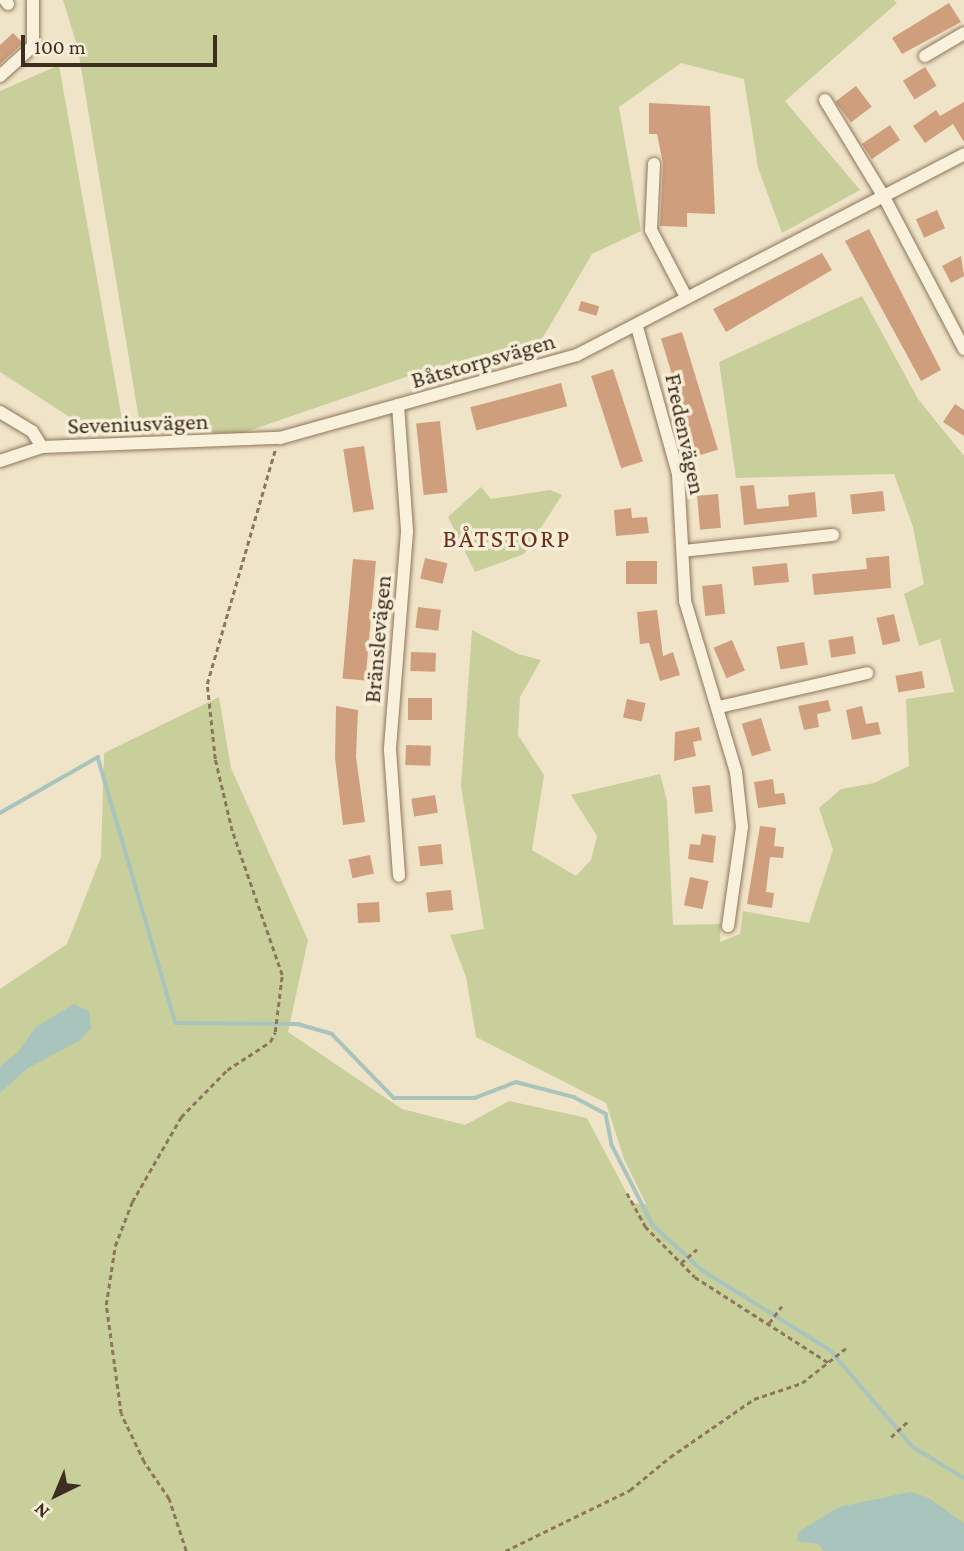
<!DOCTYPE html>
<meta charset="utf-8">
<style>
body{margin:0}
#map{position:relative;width:964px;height:1551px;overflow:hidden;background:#f0e4c8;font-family:"Crimson Pro",serif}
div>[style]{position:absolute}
.green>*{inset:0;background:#c9cf9b}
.water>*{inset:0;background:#a9c4bc}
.stream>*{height:3.5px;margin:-1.75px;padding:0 1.75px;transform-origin:1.75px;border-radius:1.75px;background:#a9c4bc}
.building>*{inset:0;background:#cf9f7d;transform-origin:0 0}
.path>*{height:2.5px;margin-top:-1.25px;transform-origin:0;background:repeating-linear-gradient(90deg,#8d765c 0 5px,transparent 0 8.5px)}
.roads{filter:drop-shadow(0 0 2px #8d765c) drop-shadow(0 0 2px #8d765c)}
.minor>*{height:12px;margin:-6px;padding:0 6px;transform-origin:6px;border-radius:6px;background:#faf1dc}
span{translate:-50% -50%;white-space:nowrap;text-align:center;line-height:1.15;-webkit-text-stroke:7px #f7eed8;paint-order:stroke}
.street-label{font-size:24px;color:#3d2e20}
.neighbourhood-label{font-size:26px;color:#6b2e1e;letter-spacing:2px}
.north{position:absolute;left:21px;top:1460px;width:70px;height:70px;-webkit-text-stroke:5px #f7eed8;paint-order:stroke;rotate:223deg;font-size:19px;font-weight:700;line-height:28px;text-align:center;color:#3d2e20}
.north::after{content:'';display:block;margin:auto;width:24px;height:32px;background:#3d2e20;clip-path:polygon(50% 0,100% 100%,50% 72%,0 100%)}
.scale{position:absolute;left:21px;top:35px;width:196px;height:32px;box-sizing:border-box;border:4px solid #3d2e20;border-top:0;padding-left:9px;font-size:21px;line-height:24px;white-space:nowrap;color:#3d2e20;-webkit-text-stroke:5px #f7eed8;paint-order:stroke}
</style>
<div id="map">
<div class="green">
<i style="clip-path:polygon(63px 0,894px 0,897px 3px,785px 101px,860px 190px,782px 233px,758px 168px,744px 79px,681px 63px,619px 107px,641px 231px,592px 254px,542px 339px,426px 370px,242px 433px,141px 432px,78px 49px)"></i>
<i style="clip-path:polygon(59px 65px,125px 436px,82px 425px,0 372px,0 91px)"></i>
<i style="clip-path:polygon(862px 296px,918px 399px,964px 456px,964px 1551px,0 1551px,0 989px,67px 944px,101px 857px,104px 753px,219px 697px,231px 768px,308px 940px,288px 1032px,402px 1109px,465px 1125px,509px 1101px,587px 1118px,632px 1203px,646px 1204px,624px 1159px,606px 1103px,476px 1037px,466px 977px,450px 935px,484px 929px,461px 786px,472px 630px,518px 654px,541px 660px,520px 697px,518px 735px,544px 775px,532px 850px,576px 876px,591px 860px,597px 836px,571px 795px,660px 774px,667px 801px,673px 925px,721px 924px,720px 942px,740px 934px,743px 911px,809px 923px,833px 850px,819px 808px,841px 789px,874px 783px,909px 766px,906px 699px,954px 692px,940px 639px,919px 646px,904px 594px,924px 584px,913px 527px,894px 474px,736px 478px,719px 362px)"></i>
<i style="clip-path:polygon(481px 487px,491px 499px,550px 490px,562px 495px,524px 554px,475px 572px,448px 517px)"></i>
</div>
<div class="water">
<i style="clip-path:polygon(74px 1004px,89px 1011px,91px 1028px,79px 1041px,28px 1068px,0 1093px,0 1066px,18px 1052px,36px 1027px)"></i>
<i style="clip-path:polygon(910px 1492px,927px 1497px,964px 1523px,964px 1551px,824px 1551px,818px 1544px,797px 1541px,798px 1532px,839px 1507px)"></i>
</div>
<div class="stream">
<i style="left:0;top:813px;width:113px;rotate:-29.7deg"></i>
<i style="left:98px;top:757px;width:277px;rotate:73.7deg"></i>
<i style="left:176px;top:1023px;width:122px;rotate:0.5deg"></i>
<i style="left:298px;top:1024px;width:35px;rotate:16deg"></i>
<i style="left:332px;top:1034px;width:89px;rotate:45.9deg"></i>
<i style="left:394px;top:1098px;width:81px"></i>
<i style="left:475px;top:1098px;width:44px;rotate:-21.3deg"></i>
<i style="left:516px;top:1082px;width:60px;rotate:14.5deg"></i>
<i style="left:574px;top:1097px;width:36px;rotate:28deg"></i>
<i style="left:606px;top:1114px;width:32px;rotate:79deg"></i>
<i style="left:612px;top:1145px;width:90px;rotate:62.9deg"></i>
<i style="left:653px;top:1225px;width:67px;rotate:42.6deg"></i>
<i style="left:702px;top:1270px;width:151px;rotate:32deg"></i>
<i style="left:830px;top:1350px;width:128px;rotate:49.4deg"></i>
<i style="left:913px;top:1447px;width:60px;rotate:31.3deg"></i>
</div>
<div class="building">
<i style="clip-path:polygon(949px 3px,961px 22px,902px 54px,892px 38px)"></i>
<i style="clip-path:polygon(13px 33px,23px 43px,0 64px,0 45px)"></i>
<i style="left:925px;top:67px;width:22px;height:26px;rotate:58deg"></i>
<i style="left:856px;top:86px;width:26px;height:26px;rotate:53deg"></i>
<i style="clip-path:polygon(964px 102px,964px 142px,953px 124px,925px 143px,913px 126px,936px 110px,940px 116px)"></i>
<i style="clip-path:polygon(649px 103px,710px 106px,715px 214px,687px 213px,687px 227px,660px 226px,663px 164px,657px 134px,649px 134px)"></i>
<i style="left:890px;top:125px;width:18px;height:34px;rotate:56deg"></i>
<i style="left:937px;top:210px;width:20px;height:23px;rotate:66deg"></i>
<i style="clip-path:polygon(869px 229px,941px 370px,921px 381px,845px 241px)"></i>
<i style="clip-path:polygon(822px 253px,832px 270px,726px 332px,713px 309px)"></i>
<i style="clip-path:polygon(961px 256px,964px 276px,951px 283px,942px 266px)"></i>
<i style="left:581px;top:301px;width:19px;height:10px;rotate:16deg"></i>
<i style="left:682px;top:332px;width:123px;height:22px;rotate:73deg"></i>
<i style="left:613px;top:369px;width:97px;height:23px;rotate:72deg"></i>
<i style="left:561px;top:383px;width:24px;height:94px;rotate:75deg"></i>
<i style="clip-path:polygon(955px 404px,964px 410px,964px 436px,943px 422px)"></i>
<i style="left:440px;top:421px;width:72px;height:24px;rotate:84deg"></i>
<i style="left:364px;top:446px;width:64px;height:21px;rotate:81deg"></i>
<i style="clip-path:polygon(754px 485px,757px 509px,789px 506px,788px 495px,815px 492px,817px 517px,744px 525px,740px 486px)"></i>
<i style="left:883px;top:491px;width:20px;height:33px;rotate:84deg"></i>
<i style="left:718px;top:494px;width:34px;height:21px;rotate:85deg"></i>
<i style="clip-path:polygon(631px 508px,632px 518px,647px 517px,649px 533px,616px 536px,614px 510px)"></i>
<i style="clip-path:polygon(889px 556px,891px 588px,814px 595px,812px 574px,867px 569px,866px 558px)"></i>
<i style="left:425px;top:558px;width:23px;height:21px;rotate:13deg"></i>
<i style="left:353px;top:559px;width:23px;height:120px;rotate:5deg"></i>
<i style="left:657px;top:561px;width:23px;height:31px;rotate:90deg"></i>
<i style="left:787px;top:563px;width:19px;height:35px;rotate:84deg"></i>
<i style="left:722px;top:584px;width:30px;height:20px;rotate:84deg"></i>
<i style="left:418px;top:607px;width:23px;height:21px;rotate:7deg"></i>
<i style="clip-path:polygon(657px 610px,663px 656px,673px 652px,680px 675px,660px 681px,649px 643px,640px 644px,637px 612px)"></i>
<i style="left:894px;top:614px;width:28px;height:18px;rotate:77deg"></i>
<i style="left:853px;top:636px;width:18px;height:25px;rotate:81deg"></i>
<i style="left:732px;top:640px;width:33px;height:20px;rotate:67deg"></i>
<i style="left:804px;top:642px;width:23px;height:28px;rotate:80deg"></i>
<i style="left:411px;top:652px;width:25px;height:19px;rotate:2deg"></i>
<i style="left:922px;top:671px;width:17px;height:27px;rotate:80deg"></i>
<i style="left:408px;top:698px;width:24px;height:22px"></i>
<i style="left:627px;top:699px;width:19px;height:19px;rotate:12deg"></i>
<i style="clip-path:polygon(828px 700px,831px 711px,817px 714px,819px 727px,804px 730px,798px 706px)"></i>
<i style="clip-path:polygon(336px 706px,358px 710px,356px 757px,365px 822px,343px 825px,335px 758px)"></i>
<i style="clip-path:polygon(862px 706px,866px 724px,878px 722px,881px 734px,852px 740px,846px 710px)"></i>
<i style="left:761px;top:718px;width:34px;height:20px;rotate:73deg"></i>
<i style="clip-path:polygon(699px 727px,702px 740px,693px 742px,696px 756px,674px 761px,675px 732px)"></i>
<i style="left:406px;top:745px;width:25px;height:20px;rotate:2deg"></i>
<i style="clip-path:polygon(773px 779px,775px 794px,784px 793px,786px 804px,758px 808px,754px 782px)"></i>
<i style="left:710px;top:785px;width:27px;height:18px;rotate:84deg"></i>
<i style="left:435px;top:795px;width:18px;height:24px;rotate:81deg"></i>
<i style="clip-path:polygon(760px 826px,776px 828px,774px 846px,784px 847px,783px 858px,770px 857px,766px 892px,774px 893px,772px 908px,747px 904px)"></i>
<i style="clip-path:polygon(702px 834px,716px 836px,713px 863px,688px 859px,690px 844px,700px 845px)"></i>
<i style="left:441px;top:844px;width:20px;height:23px;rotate:84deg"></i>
<i style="left:370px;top:855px;width:19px;height:22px;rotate:78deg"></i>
<i style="left:690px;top:877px;width:19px;height:29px;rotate:12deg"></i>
<i style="left:451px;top:890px;width:20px;height:25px;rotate:84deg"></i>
<i style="left:379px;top:902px;width:20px;height:22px;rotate:87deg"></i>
</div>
<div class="path">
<i style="left:627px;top:1193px;width:38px;rotate:61deg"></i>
<i style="left:645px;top:1226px;width:71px;rotate:45.6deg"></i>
<i style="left:695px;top:1277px;width:159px;rotate:32.7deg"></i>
<i style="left:681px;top:1263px;width:21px;rotate:-41deg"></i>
<i style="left:769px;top:1323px;width:21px;rotate:-53deg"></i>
<i style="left:891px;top:1437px;width:22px;rotate:-43deg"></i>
<i style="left:186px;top:1551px;width:55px;rotate:-108.1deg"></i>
<i style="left:169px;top:1499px;width:45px;rotate:-124deg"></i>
<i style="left:144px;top:1462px;width:53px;rotate:-115.6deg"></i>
<i style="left:121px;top:1414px;width:110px;rotate:-97.8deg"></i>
<i style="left:106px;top:1305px;width:60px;rotate:-81.3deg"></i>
<i style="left:115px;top:1246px;width:47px;rotate:-68.9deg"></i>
<i style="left:132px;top:1202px;width:98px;rotate:-60deg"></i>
<i style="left:181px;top:1117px;width:66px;rotate:-45.6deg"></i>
<i style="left:227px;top:1070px;width:51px;rotate:-33.1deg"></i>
<i style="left:270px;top:1042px;width:11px;rotate:-63deg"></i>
<i style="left:275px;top:1032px;width:57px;rotate:-83deg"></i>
<i style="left:282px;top:975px;width:152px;rotate:-109.1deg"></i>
<i style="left:232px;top:831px;width:74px;rotate:-103.3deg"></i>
<i style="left:215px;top:759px;width:75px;rotate:-96.1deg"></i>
<i style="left:207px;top:684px;width:244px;rotate:-73.8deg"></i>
<i style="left:505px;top:1551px;width:139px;rotate:-26deg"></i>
<i style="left:630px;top:1490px;width:52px;rotate:-39.5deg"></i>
<i style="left:670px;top:1457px;width:102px;rotate:-34.6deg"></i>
<i style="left:754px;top:1399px;width:51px;rotate:-18.4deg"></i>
<i style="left:802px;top:1383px;width:56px;rotate:-38.5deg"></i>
</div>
<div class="roads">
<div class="minor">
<i style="left:5px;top:0;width:5px;rotate:53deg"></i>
<i style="left:925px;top:56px;width:45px;rotate:-30.5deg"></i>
<i style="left:0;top:76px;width:45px;rotate:-42.3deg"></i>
<i style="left:33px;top:46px;width:46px;rotate:-90deg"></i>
<i style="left:825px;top:100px;width:114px;rotate:58.7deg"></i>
<i style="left:884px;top:197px;width:172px;rotate:62.2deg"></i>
<i style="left:654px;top:164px;width:66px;rotate:92.6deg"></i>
<i style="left:651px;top:230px;width:76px;rotate:62.4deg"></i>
<i style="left:637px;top:327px;width:153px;rotate:74.4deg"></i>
<i style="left:678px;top:474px;width:127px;rotate:86.8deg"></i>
<i style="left:685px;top:601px;width:178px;rotate:73.4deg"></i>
<i style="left:736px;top:772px;width:55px;rotate:83.8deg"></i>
<i style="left:742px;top:827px;width:100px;rotate:98deg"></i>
<i style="left:398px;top:405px;width:127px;rotate:85.9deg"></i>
<i style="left:407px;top:532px;width:219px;rotate:94.5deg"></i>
<i style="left:390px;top:750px;width:126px;rotate:85.9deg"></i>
<i style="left:0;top:412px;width:37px;rotate:31deg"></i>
<i style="left:32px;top:431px;width:19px;rotate:58deg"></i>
<i style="left:0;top:461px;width:44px;rotate:-18.4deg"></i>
<i style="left:42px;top:447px;width:238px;rotate:-2.2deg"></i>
<i style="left:280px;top:438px;width:308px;rotate:-15.6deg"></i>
<i style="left:577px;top:355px;width:436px;rotate:-27.4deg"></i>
<i style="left:683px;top:551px;width:151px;rotate:-6.1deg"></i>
<i style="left:719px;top:707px;width:152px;rotate:-12.9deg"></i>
</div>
</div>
<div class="street-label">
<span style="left:483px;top:360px;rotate:-16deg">Båtstorpsvägen</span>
<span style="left:138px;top:423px;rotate:-2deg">Seveniusvägen</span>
<span style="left:686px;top:434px;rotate:78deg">Fredenvägen</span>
<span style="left:377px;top:639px;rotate:-85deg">Bränslevägen</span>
</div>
<div class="neighbourhood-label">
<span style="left:507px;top:539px">BÅTSTORP</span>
</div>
<div class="north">N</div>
<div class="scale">100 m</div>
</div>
